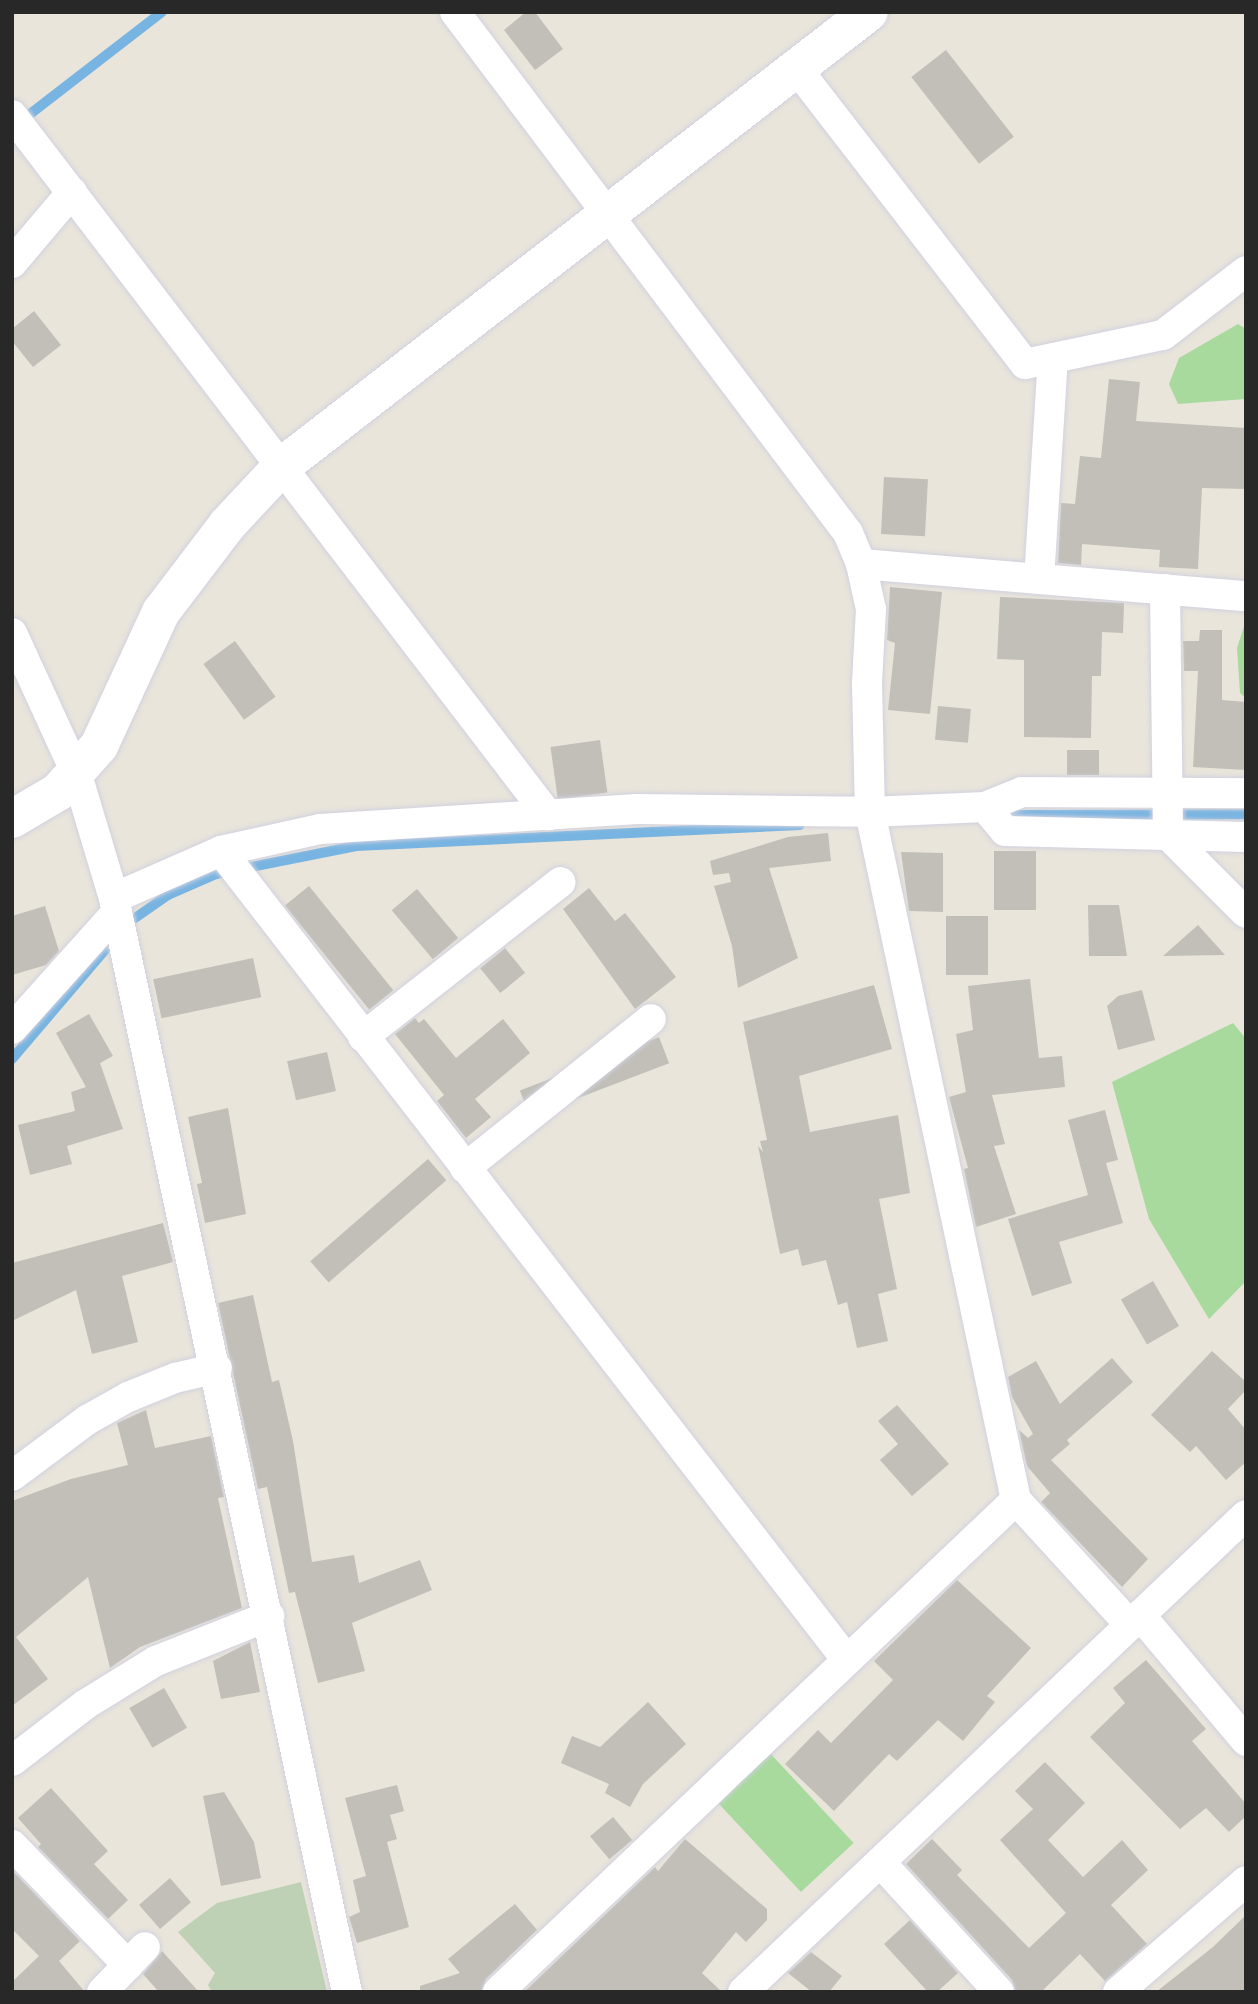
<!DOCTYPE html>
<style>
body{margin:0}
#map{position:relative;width:1258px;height:2004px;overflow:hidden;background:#e9e5db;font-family:"Source Sans 3",sans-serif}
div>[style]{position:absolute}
.green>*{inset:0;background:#a8da9d;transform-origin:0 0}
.cemetery>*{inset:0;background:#bed1b4}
.stream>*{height:10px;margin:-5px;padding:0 5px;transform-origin:5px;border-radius:5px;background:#78b4e1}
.building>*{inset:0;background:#c1bfb8;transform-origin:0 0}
.roads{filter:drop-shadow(0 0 2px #d1d1e0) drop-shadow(0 0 2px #d1d1e0)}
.minor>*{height:30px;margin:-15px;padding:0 15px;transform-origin:15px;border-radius:15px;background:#fff}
.tertiary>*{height:38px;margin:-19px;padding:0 19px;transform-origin:19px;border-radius:19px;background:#fff}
span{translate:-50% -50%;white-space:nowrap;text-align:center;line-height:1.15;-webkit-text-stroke:7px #fff;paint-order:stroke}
.frame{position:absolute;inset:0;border:14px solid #282828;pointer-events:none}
</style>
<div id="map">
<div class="green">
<i style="clip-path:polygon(1238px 324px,1246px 329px,1246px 399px,1178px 404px,1169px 384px,1179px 358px)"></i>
<i style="clip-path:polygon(1246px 620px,1246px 698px,1240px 693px,1237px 648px)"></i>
<i style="clip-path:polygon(1233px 1023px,1246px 1039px,1246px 1281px,1209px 1319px,1149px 1219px,1112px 1082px)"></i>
<i style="left:767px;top:1750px;width:127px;height:72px;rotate:47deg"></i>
</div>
<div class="cemetery">
<i style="clip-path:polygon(301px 1882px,327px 1992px,212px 1992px,208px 1985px,215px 1973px,178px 1932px,217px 1903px)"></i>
</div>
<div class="stream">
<i style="left:21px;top:121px;width:178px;rotate:-37.7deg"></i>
<i style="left:1000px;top:815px;width:246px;rotate:-0.2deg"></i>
<i style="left:125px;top:925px;width:52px;rotate:-34.9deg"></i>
<i style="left:168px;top:895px;width:52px;rotate:-23.6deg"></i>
<i style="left:216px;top:874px;width:143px;rotate:-11.3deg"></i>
<i style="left:356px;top:846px;width:444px;rotate:-2.7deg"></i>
<i style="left:12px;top:1059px;width:160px;rotate:-49.6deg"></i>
</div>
<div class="building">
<i style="clip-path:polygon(526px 12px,535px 12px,563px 49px,535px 70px,504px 30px)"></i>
<i style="left:946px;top:50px;width:110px;height:44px;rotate:52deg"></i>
<i style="clip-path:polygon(34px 311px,61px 345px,33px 367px,12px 341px,12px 329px)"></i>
<i style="clip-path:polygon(1109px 379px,1140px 382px,1136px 421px,1246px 428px,1246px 489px,1202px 488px,1198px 569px,1159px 567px,1160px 550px,1082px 544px,1081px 565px,1058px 563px,1061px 503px,1075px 504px,1080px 456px,1101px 458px)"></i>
<i style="left:884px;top:477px;width:44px;height:57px;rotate:3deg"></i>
<i style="clip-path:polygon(890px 587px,942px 592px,930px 714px,888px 710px,895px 643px,887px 640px)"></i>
<i style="clip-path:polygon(1000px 597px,1124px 603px,1123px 633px,1102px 632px,1101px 676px,1092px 676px,1091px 738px,1024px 737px,1024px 660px,997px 659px)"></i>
<i style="clip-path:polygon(1200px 630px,1222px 630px,1222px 700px,1246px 702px,1246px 770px,1193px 767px,1198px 671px,1184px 671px,1183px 641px,1199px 641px)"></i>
<i style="left:235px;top:641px;width:69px;height:39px;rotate:54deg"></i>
<i style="left:938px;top:706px;width:33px;height:34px;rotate:5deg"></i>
<i style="left:600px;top:740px;width:53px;height:50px;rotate:82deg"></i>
<i style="left:1067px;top:750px;width:32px;height:25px"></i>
<i style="clip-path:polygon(828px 833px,831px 861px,769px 868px,798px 958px,738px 988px,732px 946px,714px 886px,731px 882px,729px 873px,713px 875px,710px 861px,788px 837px)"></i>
<i style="left:994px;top:851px;width:42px;height:59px"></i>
<i style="clip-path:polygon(901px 852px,943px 853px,943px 912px,909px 911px)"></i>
<i style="left:309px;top:886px;width:134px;height:31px;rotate:51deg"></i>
<i style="clip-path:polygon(589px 888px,615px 921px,625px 913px,676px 977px,635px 1009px,563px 909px)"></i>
<i style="left:417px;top:889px;width:64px;height:33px;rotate:50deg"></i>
<i style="clip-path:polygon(1088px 905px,1119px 905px,1127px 956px,1089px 956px)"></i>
<i style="clip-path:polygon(45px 906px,59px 951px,46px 965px,12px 975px,12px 916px)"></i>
<i style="left:946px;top:916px;width:42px;height:59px"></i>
<i style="clip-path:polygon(1198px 925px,1225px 955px,1163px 956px)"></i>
<i style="left:505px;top:948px;width:32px;height:32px;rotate:51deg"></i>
<i style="left:253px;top:958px;width:40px;height:102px;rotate:78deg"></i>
<i style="clip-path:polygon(1030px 979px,1039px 1058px,1062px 1056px,1065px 1087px,992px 1095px,1005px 1144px,994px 1146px,1016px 1214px,976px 1227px,964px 1169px,968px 1168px,949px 1097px,966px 1092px,956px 1034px,973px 1030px,968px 986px)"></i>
<i style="clip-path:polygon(874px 985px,892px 1049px,799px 1076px,810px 1132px,898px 1115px,910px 1193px,879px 1199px,897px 1289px,878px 1294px,888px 1341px,857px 1348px,847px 1302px,838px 1305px,826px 1260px,802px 1266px,798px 1249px,780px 1254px,758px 1146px,763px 1152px,760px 1141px,767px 1140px,743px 1022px)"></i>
<i style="clip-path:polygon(1142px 990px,1155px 1040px,1118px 1050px,1107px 1006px,1118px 996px)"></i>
<i style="clip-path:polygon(89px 1014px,113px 1056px,100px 1063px,123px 1129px,67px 1146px,72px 1164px,30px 1175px,18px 1125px,75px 1111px,71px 1092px,86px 1087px,56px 1033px)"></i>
<i style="clip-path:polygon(415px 1018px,419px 1023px,424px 1019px,456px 1058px,503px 1019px,530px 1053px,475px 1099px,491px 1117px,466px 1138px,437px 1101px,444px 1095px,395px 1034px)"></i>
<i style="left:659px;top:1037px;width:28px;height:149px;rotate:69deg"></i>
<i style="left:327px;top:1052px;width:40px;height:41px;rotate:77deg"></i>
<i style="clip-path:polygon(228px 1108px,246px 1214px,205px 1223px,197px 1184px,202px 1183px,188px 1117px)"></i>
<i style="clip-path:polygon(1105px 1110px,1118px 1160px,1106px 1163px,1123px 1223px,1059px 1242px,1072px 1283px,1032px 1296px,1008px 1219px,1088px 1195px,1068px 1120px)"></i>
<i style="left:428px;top:1159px;width:28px;height:156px;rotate:49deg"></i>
<i style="clip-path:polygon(163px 1223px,173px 1262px,122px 1276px,138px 1342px,92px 1354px,76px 1290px,12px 1321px,12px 1263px)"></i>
<i style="left:1153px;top:1281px;width:52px;height:37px;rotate:60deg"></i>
<i style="clip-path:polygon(253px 1295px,272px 1382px,279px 1380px,293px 1441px,312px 1562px,354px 1555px,359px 1583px,420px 1560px,432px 1590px,352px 1623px,365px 1671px,318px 1683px,295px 1592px,289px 1593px,267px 1487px,258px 1489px,218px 1303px)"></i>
<i style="clip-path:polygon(1212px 1351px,1246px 1382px,1246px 1390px,1228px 1409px,1246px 1430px,1246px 1462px,1226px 1480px,1196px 1446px,1190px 1452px,1151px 1415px)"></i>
<i style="clip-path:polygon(1112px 1358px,1133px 1382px,1067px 1440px,1070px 1444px,1051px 1460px,1148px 1559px,1122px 1587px,1041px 1502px,1050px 1493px,1027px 1466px,1019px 1430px,1028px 1438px,1033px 1434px,1012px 1397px,1008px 1377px,1036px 1361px,1060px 1404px)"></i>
<i style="clip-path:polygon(897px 1405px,949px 1464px,912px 1496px,880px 1460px,898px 1444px,878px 1421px)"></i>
<i style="clip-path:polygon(146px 1410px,155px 1448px,211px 1436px,224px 1497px,218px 1498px,242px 1608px,140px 1647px,110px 1668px,88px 1577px,16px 1637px,48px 1679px,12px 1706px,12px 1501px,71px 1479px,128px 1465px,117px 1423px)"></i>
<i style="clip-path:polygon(957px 1580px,1031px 1648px,987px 1696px,995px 1702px,963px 1741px,938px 1720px,897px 1761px,889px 1754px,834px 1811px,785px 1764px,818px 1730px,831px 1743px,893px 1680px,874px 1661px)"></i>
<i style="clip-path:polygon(250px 1642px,260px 1692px,221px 1699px,213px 1661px)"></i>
<i style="clip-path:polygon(1146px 1660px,1206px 1729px,1192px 1741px,1246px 1804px,1246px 1816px,1229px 1832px,1206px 1808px,1180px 1829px,1090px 1737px,1125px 1703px,1113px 1688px)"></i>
<i style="left:164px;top:1688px;width:46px;height:40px;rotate:60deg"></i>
<i style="clip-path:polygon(648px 1702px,686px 1744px,643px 1784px,630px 1807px,605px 1793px,609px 1784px,561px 1763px,572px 1736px,600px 1747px)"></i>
<i style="clip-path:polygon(1045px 1762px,1085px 1803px,1048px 1840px,1083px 1877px,1122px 1840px,1148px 1870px,1111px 1905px,1147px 1944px,1105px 1981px,1080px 1954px,1041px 1992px,1016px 1992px,1012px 1980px,906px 1864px,932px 1839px,962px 1870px,957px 1875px,1029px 1948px,1066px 1913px,1000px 1840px,1033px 1809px,1015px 1791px)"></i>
<i style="clip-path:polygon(397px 1785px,404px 1811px,390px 1815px,397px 1839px,387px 1842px,409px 1927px,357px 1943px,349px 1917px,360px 1912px,353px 1880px,366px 1876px,345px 1798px)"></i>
<i style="clip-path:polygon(51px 1788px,108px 1851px,94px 1864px,128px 1900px,108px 1919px,38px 1847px,41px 1844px,18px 1818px)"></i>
<i style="clip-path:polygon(224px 1792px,254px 1842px,261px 1878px,221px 1886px,203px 1796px)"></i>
<i style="left:613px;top:1817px;width:30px;height:30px;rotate:50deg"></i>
<i style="clip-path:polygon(685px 1839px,767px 1909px,767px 1920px,746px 1942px,736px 1932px,702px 1973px,722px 1992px,524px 1992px,655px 1867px,658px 1871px)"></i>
<i style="clip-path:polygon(14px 1872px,80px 1941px,59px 1961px,85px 1992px,12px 1992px,12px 1982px,39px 1956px,12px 1929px)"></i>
<i style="left:170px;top:1878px;width:32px;height:41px;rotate:49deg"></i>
<i style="clip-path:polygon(515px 1904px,537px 1930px,486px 1979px,481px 1992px,420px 1992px,420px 1986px,460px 1973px,448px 1959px)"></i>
<i style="clip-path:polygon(1246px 1915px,1246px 1992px,1156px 1992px,1213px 1947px)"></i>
<i style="clip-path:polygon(910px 1920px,958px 1973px,937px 1992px,928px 1992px,884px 1944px)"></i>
<i style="clip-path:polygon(162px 1951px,199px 1992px,159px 1992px,143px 1974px)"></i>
<i style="clip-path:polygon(811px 1952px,842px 1976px,829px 1992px,812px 1992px,788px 1973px)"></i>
</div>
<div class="roads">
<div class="minor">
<i style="left:455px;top:12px;width:653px;rotate:52.97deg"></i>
<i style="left:848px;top:533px;width:34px;rotate:67deg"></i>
<i style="left:861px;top:564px;width:46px;rotate:77.5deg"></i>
<i style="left:871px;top:609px;width:74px;rotate:93.1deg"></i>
<i style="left:867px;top:683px;width:129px;rotate:88.7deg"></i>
<i style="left:870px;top:812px;width:703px;rotate:78.02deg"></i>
<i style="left:1016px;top:1500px;width:169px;rotate:47.6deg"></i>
<i style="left:797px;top:69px;width:373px;rotate:52.3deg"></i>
<i style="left:1025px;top:364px;width:141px;rotate:-11.9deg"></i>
<i style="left:1163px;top:335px;width:105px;rotate:-37.6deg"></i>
<i style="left:12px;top:115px;width:882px;rotate:52.56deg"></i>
<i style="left:12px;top:263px;width:93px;rotate:-49.8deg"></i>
<i style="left:861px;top:564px;width:386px;rotate:4.8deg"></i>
<i style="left:1039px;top:579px;width:221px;rotate:-86.4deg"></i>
<i style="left:1165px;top:589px;width:246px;rotate:89.3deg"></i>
<i style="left:1168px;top:835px;width:110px;rotate:45deg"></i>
<i style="left:12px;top:633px;width:156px;rotate:65.4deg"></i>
<i style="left:77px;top:775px;width:128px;rotate:73.3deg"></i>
<i style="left:114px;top:898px;width:1119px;rotate:77.98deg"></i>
<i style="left:985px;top:807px;width:40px;rotate:-22deg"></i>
<i style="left:1022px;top:792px;width:224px;rotate:0.3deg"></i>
<i style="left:221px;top:851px;width:1023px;rotate:52.27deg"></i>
<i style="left:114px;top:898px;width:117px;rotate:-23.7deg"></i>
<i style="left:221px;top:851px;width:101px;rotate:-12.5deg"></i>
<i style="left:320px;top:829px;width:318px;rotate:-3.6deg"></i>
<i style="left:637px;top:809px;width:233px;rotate:0.7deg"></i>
<i style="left:870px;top:812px;width:115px;rotate:-2.5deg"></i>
<i style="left:985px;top:807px;width:31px;rotate:50deg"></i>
<i style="left:1005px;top:831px;width:241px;rotate:1.4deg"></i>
<i style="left:12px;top:1029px;width:157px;rotate:-48.1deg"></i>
<i style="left:363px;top:1037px;width:251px;rotate:-38.1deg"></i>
<i style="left:465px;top:1168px;width:238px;rotate:-38.7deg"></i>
<i style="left:12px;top:1476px;width:94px;rotate:-36.7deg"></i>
<i style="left:87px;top:1420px;width:47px;rotate:-29.3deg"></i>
<i style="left:128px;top:1397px;width:51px;rotate:-22deg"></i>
<i style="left:175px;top:1378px;width:43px;rotate:-13.4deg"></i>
<i style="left:1140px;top:1615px;width:165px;rotate:49.9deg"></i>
<i style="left:12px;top:1761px;width:93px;rotate:-37.6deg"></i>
<i style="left:86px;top:1704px;width:82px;rotate:-31.6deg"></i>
<i style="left:156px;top:1661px;width:122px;rotate:-21.7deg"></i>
<i style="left:12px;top:1845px;width:167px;rotate:46deg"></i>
<i style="left:880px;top:1862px;width:176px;rotate:47.5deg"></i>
<i style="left:102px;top:1992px;width:62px;rotate:-46.3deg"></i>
<i style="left:498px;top:1992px;width:714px;rotate:-43.53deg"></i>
<i style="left:743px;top:1992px;width:693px;rotate:-43.48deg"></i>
<i style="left:1118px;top:1992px;width:169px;rotate:-40.9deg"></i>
</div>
<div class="tertiary">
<i style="left:12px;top:819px;width:53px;rotate:-30.4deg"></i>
<i style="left:58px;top:792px;width:62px;rotate:-48.3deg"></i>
<i style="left:99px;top:746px;width:148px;rotate:-65.2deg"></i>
<i style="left:161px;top:612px;width:109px;rotate:-52.8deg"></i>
<i style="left:227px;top:525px;width:79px;rotate:-47deg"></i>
<i style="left:281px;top:467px;width:743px;rotate:-37.73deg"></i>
</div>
</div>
<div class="frame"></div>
</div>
